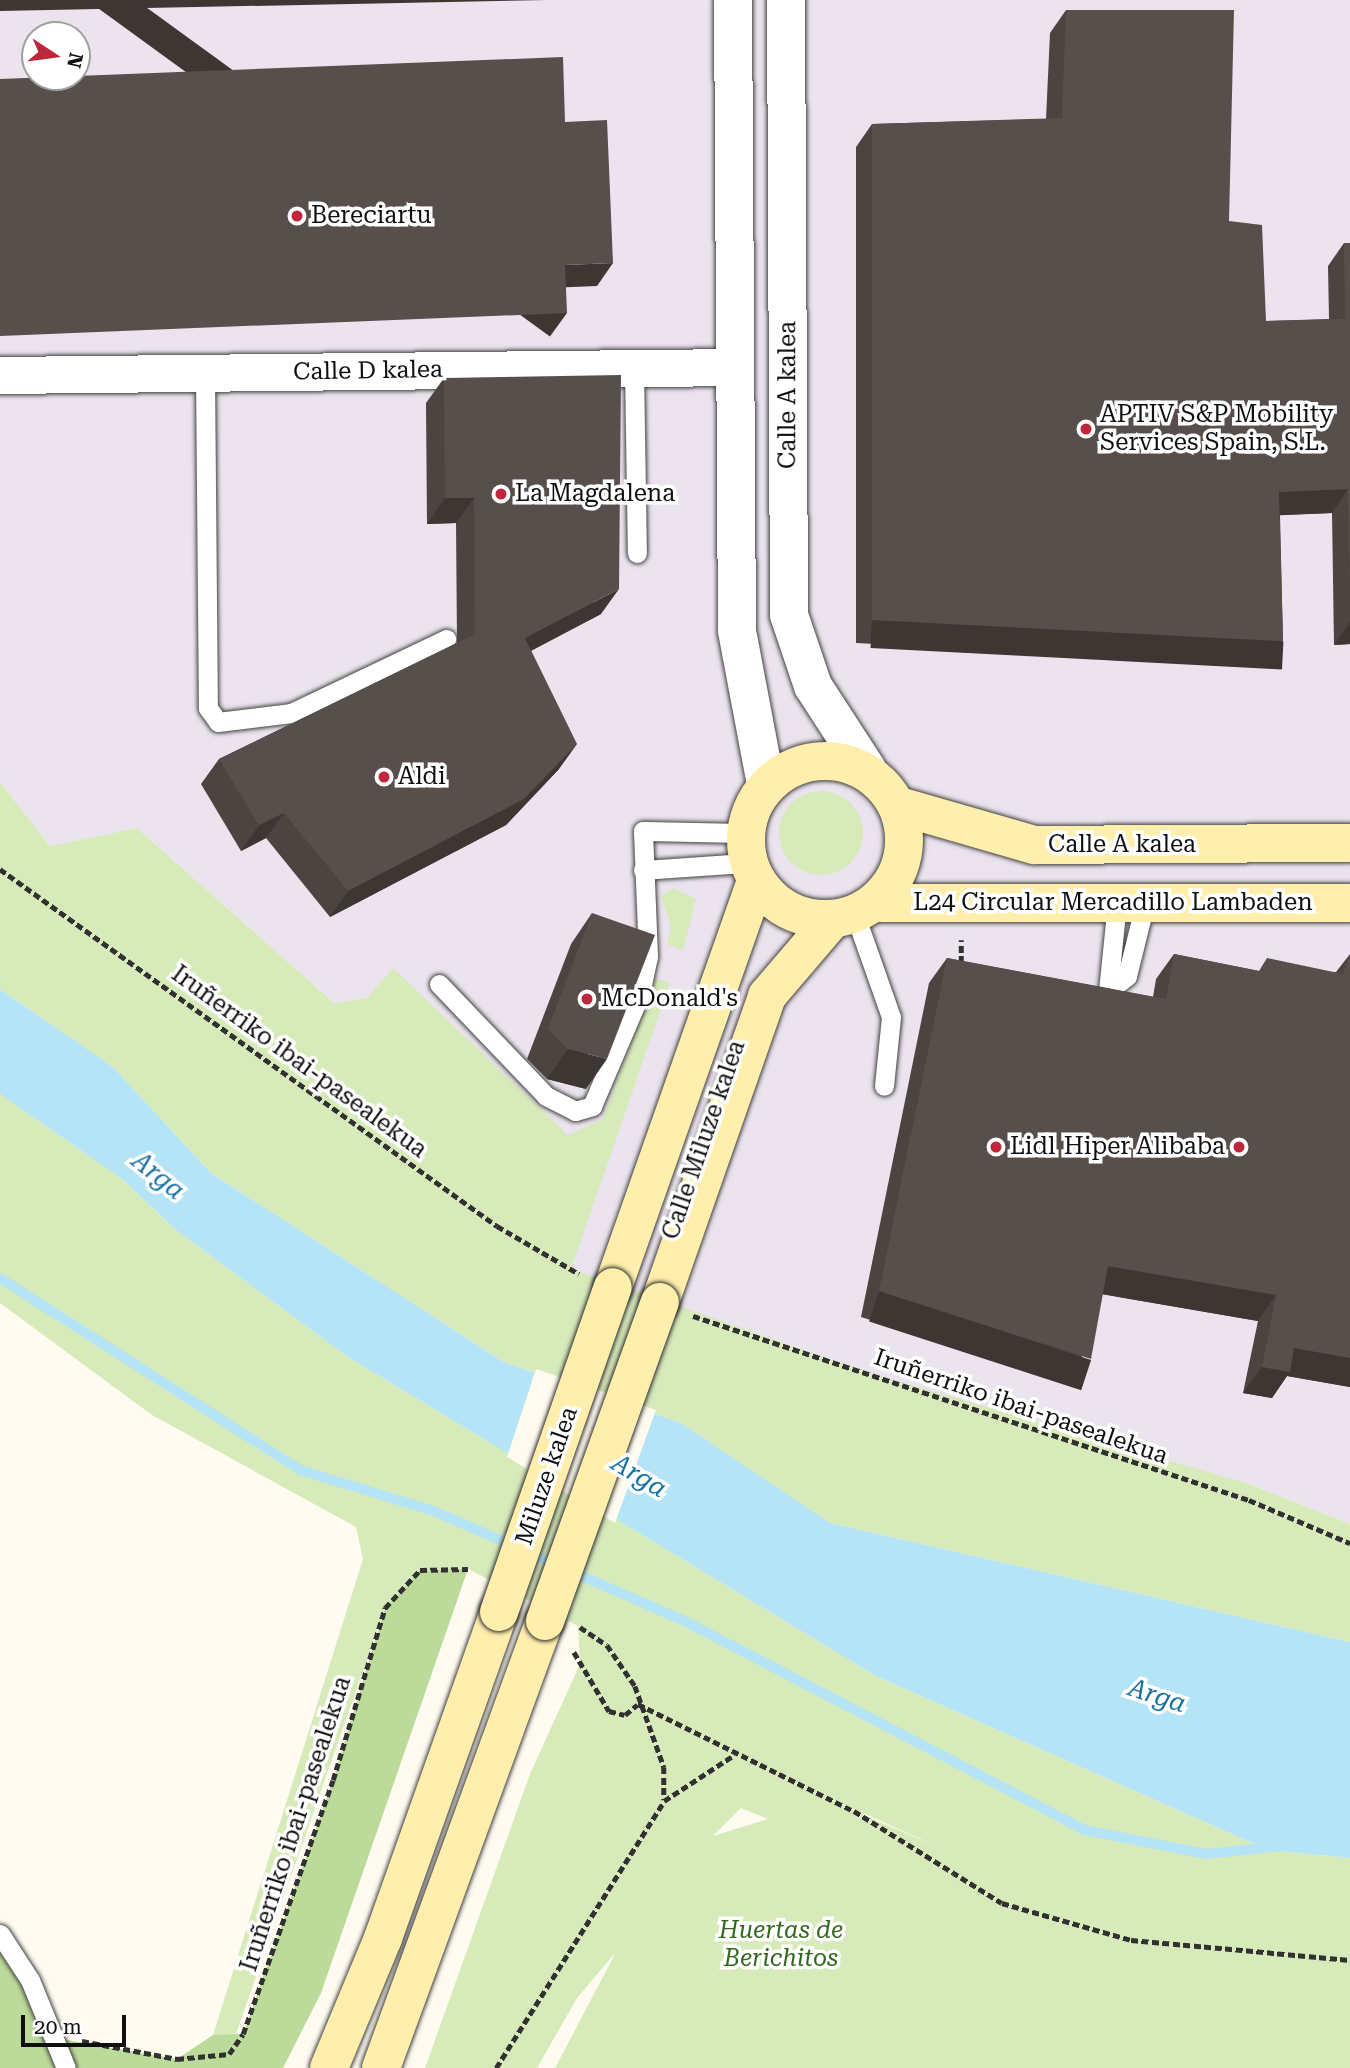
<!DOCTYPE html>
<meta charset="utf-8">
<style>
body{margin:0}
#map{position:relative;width:1350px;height:2068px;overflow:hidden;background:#fffbf0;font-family:"Roboto Serif",serif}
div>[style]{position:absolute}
.industrial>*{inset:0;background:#ebe3ed}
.green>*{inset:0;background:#d7eaba}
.round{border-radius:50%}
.forest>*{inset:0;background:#bcda99}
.water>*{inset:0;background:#b5e4f6}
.pier>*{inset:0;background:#fffbf0}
.stream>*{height:10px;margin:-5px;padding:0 5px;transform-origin:5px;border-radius:5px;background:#b5e4f6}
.path>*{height:4.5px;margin-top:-2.25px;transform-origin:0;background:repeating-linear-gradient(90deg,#313131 0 7px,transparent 0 10.5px)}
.roads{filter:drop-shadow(0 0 2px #424242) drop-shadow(0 0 2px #424242)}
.service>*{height:19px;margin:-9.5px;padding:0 9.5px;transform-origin:9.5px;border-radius:9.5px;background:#fff}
.minor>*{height:37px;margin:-18.5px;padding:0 18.5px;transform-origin:18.5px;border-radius:18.5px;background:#fff}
.tertiary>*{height:38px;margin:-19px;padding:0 19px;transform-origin:19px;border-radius:19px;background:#fff}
.secondary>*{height:38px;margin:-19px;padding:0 19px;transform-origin:19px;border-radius:19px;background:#ffeeac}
.secondary>.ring{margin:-19px;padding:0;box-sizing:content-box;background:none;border:38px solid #ffeeac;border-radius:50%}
.bridges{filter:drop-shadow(0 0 2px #313131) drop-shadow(0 0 2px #313131)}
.secondary-bridge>*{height:38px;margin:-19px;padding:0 19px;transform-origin:19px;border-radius:19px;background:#ffeeac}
.wall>*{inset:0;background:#4b4440}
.shaded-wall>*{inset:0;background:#3d3734;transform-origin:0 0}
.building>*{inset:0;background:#574f4b}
.dots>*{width:19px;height:19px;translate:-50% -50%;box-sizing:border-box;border:4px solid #fff;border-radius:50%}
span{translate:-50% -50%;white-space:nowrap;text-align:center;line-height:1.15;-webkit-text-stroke:7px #fff;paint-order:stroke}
.poi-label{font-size:24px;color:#0f0f0f}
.left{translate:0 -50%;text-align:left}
.right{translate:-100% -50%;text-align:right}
.street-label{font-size:24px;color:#0f0f0f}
.park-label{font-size:24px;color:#34671e;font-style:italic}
.water-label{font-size:26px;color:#1772a1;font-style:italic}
.north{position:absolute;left:21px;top:21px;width:70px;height:70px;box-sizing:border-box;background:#fff;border:2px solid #9f9f9f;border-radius:50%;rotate:103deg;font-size:19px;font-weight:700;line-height:28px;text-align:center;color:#0f0f0f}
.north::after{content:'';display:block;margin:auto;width:24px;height:32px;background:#bf263b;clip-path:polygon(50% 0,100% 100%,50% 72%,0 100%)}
.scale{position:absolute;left:21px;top:2015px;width:105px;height:32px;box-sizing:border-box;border:4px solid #0f0f0f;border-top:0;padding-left:9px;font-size:21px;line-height:24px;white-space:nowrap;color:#0f0f0f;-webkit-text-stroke:5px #fff;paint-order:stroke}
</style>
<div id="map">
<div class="industrial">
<i style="clip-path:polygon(evenodd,0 0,1350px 0,1350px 1524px,1249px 1484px,1015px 1424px,583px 1276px,571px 1269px,367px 998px,334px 1003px,137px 828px,50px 846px,0 782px,0 0,35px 35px,77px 35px,77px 77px,35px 77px,35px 35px)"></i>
</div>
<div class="green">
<i style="clip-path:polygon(0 782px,50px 846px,137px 828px,334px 1003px,367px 998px,393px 968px,568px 1135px,603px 1119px,654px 978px,670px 983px,571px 1269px,877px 1375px,1249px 1484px,1350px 1524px,1350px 1642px,830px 1523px,681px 1423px,504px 1362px,211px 1173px,113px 1067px,0 989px)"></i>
<i class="round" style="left:779px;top:791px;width:84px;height:84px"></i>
<i style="clip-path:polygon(673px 888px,696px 899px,683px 950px,667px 944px,671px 927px,661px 896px)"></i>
<i style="clip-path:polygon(evenodd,0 1094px,122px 1179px,176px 1230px,348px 1357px,874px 1675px,1268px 1850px,1350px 1858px,1350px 2068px,555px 2068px,616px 1952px,577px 1998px,537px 2068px,425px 2068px,530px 1774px,580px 1664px,578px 1626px,468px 1569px,385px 1608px,229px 2054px,213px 2035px,363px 1559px,356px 1527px,152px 1415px,0 1303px,0 1094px,825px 1796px,941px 1848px,854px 1811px,825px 1796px,0 1094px,741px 1808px,768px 1819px,713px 1836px,741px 1808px)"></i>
</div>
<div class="forest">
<i style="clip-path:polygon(468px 1569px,321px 1993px,283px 2068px,0 2068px,0 1943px,55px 2038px,177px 2059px,213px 2035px,243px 2034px,333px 1780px,385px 1608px,420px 1570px)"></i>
</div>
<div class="water">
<i style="clip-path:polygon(0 989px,113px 1067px,211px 1173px,504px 1362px,681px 1423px,830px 1523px,1350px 1642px,1350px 1858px,1268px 1850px,874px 1675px,348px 1357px,176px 1230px,122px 1179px,0 1094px)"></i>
</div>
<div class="pier">
<i style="clip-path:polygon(536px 1369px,656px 1410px,615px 1523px,507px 1457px)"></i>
</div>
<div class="stream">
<i style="left:0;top:1278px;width:356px;rotate:32.6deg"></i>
<i style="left:300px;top:1470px;width:140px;rotate:17deg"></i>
<i style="left:434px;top:1511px;width:274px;rotate:23.7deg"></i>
<i style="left:685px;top:1621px;width:450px;rotate:27.6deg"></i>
<i style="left:1084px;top:1830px;width:124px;rotate:11.1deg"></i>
<i style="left:1206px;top:1854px;width:75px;rotate:-6.1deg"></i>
</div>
<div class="path">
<i style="left:0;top:869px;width:612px;rotate:35.69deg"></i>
<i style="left:497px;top:1226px;width:95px;rotate:30.3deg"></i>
<i style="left:961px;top:963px;width:23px;rotate:-90deg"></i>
<i style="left:693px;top:1316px;width:586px;rotate:18.31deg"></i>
<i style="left:1249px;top:1500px;width:110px;rotate:23.1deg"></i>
<i style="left:580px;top:1627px;width:32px;rotate:34deg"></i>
<i style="left:607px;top:1645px;width:50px;rotate:55.7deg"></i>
<i style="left:635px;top:1686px;width:86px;rotate:70.3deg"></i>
<i style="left:664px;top:1767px;width:33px;rotate:90deg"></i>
<i style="left:574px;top:1652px;width:69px;rotate:59.3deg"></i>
<i style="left:609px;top:1711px;width:16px;rotate:14deg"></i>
<i style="left:625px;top:1715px;width:16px;rotate:-40deg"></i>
<i style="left:638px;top:1704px;width:241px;rotate:26.4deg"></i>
<i style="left:854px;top:1811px;width:174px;rotate:31.9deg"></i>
<i style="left:1002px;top:1903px;width:134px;rotate:16deg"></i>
<i style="left:1131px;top:1940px;width:220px;rotate:5.2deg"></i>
<i style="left:82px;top:2041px;width:97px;rotate:10.7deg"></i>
<i style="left:177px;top:2059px;width:52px;rotate:-5.5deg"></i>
<i style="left:229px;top:2054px;width:24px;rotate:-55deg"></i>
<i style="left:243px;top:2034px;width:269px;rotate:-70.5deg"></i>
<i style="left:333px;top:1780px;width:180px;rotate:-73.2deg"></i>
<i style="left:385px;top:1608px;width:52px;rotate:-47.4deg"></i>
<i style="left:420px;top:1570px;width:48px;rotate:-1.2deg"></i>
<i style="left:496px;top:2068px;width:315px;rotate:-57.8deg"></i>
<i style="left:664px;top:1801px;width:84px;rotate:-33.3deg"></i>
</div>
<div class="roads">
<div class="service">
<i style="left:634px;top:368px;width:185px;rotate:89.1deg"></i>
<i style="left:205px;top:373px;width:335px;rotate:89.5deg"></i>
<i style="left:208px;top:708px;width:17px;rotate:54deg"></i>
<i style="left:218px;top:722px;width:74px;rotate:-7deg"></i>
<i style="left:291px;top:713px;width:172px;rotate:-25.5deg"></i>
<i style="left:643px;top:870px;width:104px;rotate:-3.9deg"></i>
<i style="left:854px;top:912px;width:111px;rotate:70.6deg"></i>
<i style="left:891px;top:1017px;width:69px;rotate:95.8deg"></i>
<i style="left:439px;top:984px;width:155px;rotate:46.3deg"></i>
<i style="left:546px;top:1096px;width:33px;rotate:27deg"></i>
<i style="left:575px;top:1111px;width:18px;rotate:-16deg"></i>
<i style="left:592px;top:1106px;width:122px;rotate:-66.8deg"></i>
<i style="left:640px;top:994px;width:39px;rotate:-78deg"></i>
<i style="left:648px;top:956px;width:125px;rotate:-92.3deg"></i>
<i style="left:643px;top:831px;width:102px;rotate:1.1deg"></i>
<i style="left:1108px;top:991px;width:24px;rotate:-38deg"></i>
<i style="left:1127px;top:976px;width:75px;rotate:-76.1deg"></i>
<i style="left:1108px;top:991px;width:88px;rotate:-84.2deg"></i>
<i style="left:0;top:1934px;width:55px;rotate:56.9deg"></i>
<i style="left:30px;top:1980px;width:95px;rotate:67.8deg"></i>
</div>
<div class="minor">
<i style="left:0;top:375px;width:735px;rotate:-0.62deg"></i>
</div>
<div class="tertiary">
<i style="left:733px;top:0;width:631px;rotate:89.64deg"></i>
<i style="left:737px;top:631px;width:156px;rotate:79.3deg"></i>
<i style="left:786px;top:0;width:615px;rotate:89.72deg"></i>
<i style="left:789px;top:615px;width:75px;rotate:71.3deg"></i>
<i style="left:813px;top:686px;width:99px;rotate:57deg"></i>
</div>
<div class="secondary">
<i class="ring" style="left:746px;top:761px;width:120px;height:120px"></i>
<i style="left:899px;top:806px;width:141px;rotate:16.1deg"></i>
<i style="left:1034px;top:845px;width:316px;rotate:-0.4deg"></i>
<i style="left:876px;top:903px;width:474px"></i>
<i style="left:613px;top:1287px;width:430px;rotate:-70.6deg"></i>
<i style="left:660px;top:1302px;width:324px;rotate:-70.7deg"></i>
<i style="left:767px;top:996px;width:99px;rotate:-49.5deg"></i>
<i style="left:329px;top:2068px;width:141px;rotate:-67.4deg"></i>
<i style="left:383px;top:1938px;width:346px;rotate:-70.4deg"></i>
<i style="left:381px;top:2068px;width:476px;rotate:-69.9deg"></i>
</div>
</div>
<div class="bridges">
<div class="secondary-bridge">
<i style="left:499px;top:1612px;width:344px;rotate:-70.7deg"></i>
<i style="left:545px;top:1621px;width:339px;rotate:-70.2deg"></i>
</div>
</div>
<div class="wall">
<i style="clip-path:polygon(1066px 10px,1229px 221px,1266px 321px,1329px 319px,1328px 266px,1344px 243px,1350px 243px,1350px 644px,1334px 645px,1332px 513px,1280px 515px,1283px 641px,1266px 664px,856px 643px,856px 147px,872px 124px,1046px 119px,1050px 33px)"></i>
<i style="clip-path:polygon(444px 378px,601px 614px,531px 651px,559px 769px,506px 825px,330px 917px,266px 838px,241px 851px,201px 784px,219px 759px,457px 643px,456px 523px,427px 524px,426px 403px)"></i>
<i style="clip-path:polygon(592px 913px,586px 1089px,547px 1079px,527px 1059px,571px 944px)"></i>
<i style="clip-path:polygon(1174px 954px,1259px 971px,1336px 972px,1350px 954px,1350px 1387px,1287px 1376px,1272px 1398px,1243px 1393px,1258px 1321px,1102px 1294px,1073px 1384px,861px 1317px,929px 983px,947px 958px,1153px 997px,1156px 979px)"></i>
</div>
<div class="shaded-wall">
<i style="clip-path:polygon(0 0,547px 0,0 11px)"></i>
<i style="clip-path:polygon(613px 263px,597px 286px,548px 288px,565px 265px)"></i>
<i style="left:567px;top:313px;width:29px;height:567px;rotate:126deg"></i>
<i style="clip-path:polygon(1348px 489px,1332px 513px,1263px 516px,1279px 492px)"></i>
<i style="clip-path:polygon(445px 498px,474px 498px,456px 523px,427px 524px)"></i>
<i style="clip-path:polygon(619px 589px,601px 614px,507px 663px,525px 638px)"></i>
<i style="left:872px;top:620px;width:412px;height:28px;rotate:3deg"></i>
<i style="clip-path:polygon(1350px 622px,1350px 644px,1334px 645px)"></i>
<i style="clip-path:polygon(577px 744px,559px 769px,506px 825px,330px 917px,348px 891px)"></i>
<i style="clip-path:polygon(284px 813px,266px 838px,241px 851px,259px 825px)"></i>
<i style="clip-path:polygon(568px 1049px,607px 1059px,586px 1089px,547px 1079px)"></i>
<i style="clip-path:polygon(1108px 1266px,1276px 1295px,1258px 1321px,1089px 1292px)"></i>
<i style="left:879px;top:1291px;width:223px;height:32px;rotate:18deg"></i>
<i style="clip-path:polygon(1294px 1348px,1350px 1358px,1350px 1387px,1287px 1376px,1272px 1398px,1243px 1393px,1262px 1367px)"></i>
</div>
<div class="building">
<i style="clip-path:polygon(1066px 10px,1234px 10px,1229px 221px,1262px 225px,1266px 321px,1345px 319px,1344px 243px,1350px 243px,1350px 588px,1348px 489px,1279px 492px,1283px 641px,872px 620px,872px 124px,1062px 118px)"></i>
<i style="clip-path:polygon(563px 57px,565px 122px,607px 120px,613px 263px,565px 265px,567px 313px,0 336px,0 79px)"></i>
<i style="clip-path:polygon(621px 375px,619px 589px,525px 638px,577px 744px,524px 799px,348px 891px,284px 813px,259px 825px,219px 759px,475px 634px,474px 498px,445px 498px,444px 378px)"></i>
<i style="clip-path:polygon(592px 913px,655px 935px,607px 1059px,568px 1049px,548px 1029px)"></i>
<i style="clip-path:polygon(1174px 954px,1259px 971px,1267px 958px,1343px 974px,1350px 954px,1350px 1358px,1294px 1348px,1290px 1372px,1262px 1367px,1276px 1295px,1108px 1266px,1091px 1359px,879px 1291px,947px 958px,1166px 999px)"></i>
</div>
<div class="dots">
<i style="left:297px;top:216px;background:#bf263b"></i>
<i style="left:1086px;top:429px;background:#bf263b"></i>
<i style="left:501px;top:494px;background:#bf263b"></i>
<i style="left:384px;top:777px;background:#bf263b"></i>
<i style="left:587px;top:999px;background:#bf263b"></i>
<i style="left:996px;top:1147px;background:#bf263b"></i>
<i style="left:1239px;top:1147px;background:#bf263b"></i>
</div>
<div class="poi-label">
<span class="left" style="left:311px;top:216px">Bereciartu</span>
<span class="left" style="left:1100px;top:429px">APTIV S&amp;P Mobility<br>Services Spain, S.L.</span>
<span class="left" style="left:515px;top:494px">La Magdalena</span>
<span class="left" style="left:398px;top:777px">Aldi</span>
<span class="left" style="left:601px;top:999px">McDonald's</span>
<span class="left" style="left:1010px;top:1147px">Lidl</span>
<span class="right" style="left:1225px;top:1147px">Hiper Alibaba</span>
</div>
<div class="street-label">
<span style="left:368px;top:371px;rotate:-1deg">Calle D kalea</span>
<span style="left:788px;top:395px;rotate:-90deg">Calle A kalea</span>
<span style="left:1122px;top:845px">Calle A kalea</span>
<span style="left:1113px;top:903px">L24 Circular Mercadillo Lambaden</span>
<span style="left:299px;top:1062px;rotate:36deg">Iruñerriko ibai-pasealekua</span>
<span style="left:704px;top:1140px;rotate:-71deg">Calle Miluze kalea</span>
<span style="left:1021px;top:1407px;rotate:19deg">Iruñerriko ibai-pasealekua</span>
<span style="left:547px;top:1476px;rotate:-71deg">Miluze kalea</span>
<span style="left:296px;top:1824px;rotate:-72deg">Iruñerriko ibai-pasealekua</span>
</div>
<div class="park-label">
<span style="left:781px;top:1945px">Huertas de<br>Berichitos</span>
</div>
<div class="water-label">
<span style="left:158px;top:1176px;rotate:39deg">Arga</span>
<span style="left:639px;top:1476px;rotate:31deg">Arga</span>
<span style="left:1157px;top:1696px;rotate:18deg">Arga</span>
</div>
<div class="north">N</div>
<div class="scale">20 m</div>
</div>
